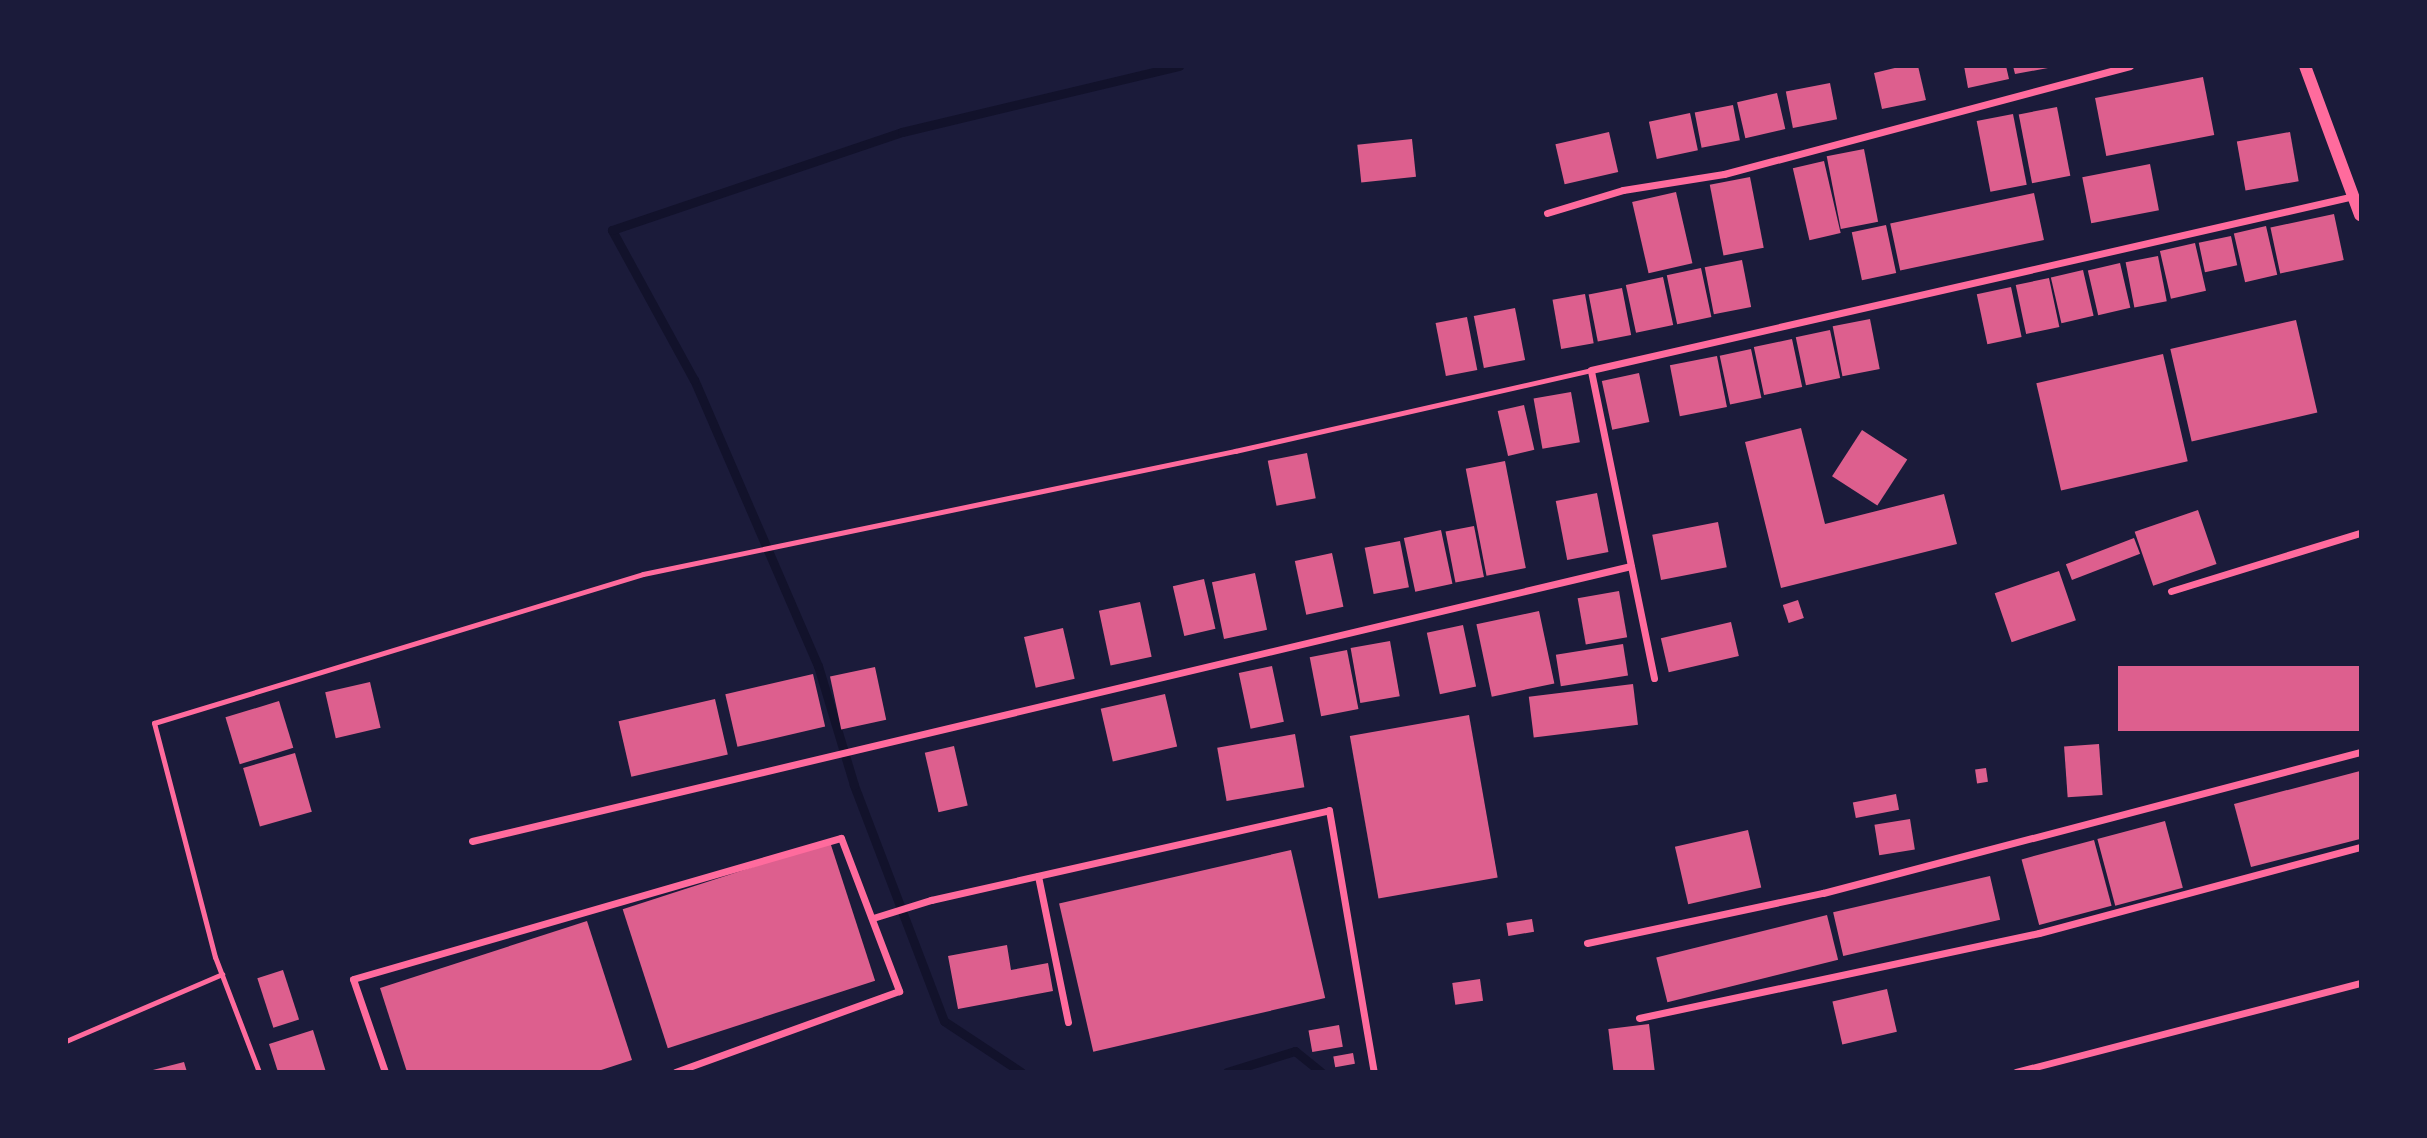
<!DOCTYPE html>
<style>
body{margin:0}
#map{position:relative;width:2427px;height:1138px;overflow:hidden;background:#1b1b3a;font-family:Karla,sans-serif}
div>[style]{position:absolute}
.stream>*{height:9px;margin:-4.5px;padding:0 4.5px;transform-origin:4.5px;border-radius:4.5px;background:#12122b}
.building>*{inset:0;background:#dd5f8e;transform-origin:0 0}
.service>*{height:5px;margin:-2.5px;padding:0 2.5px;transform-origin:2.5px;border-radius:2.5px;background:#ff6b9d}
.minor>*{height:7px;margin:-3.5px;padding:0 3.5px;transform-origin:3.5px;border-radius:3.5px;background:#ff6b9d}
.tertiary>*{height:12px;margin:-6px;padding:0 6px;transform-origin:6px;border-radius:6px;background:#ff6b9d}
span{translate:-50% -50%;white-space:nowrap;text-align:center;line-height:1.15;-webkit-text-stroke:7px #1b1b3a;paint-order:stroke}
.frame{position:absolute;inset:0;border:68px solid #1b1b3a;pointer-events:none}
</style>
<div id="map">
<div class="stream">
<i style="left:1021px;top:1072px;width:92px;rotate:-146.5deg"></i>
<i style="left:944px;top:1021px;width:253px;rotate:-110.9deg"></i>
<i style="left:854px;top:785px;width:124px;rotate:-106.8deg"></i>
<i style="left:818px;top:666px;width:312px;rotate:-113.4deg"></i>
<i style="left:694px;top:380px;width:171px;rotate:-118.7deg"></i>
<i style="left:612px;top:230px;width:306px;rotate:-18.7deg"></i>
<i style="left:902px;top:132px;width:285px;rotate:-13.4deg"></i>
<i style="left:1227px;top:1072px;width:71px;rotate:-17.2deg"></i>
<i style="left:1295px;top:1051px;width:33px;rotate:39deg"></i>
</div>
<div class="building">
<i style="clip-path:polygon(1903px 66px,1918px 66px,1926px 100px,1882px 109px,1874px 73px)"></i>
<i style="clip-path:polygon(1964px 66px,2006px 66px,2009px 79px,1968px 88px)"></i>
<i style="clip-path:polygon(2013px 66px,2048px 66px,2048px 68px,2015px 74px)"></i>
<i style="left:2203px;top:77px;width:59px;height:110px;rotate:79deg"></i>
<i style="left:1830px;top:83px;width:37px;height:45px;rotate:79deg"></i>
<i style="left:1777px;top:93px;width:37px;height:41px;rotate:77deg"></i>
<i style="left:1733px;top:105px;width:36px;height:39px;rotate:79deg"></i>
<i style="left:2057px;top:107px;width:70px;height:39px;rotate:79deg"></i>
<i style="left:1690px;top:113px;width:38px;height:42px;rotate:78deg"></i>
<i style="left:2013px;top:114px;width:72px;height:37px;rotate:79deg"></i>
<i style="left:1609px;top:132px;width:41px;height:55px;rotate:77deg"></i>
<i style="left:2290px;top:132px;width:50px;height:54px;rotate:80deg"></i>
<i style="left:1412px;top:139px;width:38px;height:55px;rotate:84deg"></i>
<i style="left:1864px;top:149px;width:74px;height:38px;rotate:79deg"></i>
<i style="left:1824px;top:161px;width:74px;height:32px;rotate:77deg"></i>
<i style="left:2150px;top:164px;width:47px;height:69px;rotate:79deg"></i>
<i style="left:1750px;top:177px;width:72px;height:41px;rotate:79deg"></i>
<i style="left:1676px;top:192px;width:73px;height:45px;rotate:77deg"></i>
<i style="left:2034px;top:193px;width:48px;height:147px;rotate:78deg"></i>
<i style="left:2334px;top:214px;width:47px;height:65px;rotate:78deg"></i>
<i style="left:1886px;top:225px;width:49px;height:35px;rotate:78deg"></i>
<i style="left:2266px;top:226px;width:50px;height:33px;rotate:77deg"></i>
<i style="left:2231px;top:236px;width:30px;height:33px;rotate:78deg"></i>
<i style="left:2195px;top:243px;width:49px;height:36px;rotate:77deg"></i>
<i style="left:2158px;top:256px;width:46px;height:33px;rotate:79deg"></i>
<i style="left:1742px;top:260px;width:48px;height:38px;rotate:79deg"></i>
<i style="left:2120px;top:263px;width:46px;height:33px;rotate:77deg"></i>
<i style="left:1701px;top:268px;width:50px;height:35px;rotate:78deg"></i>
<i style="left:2083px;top:270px;width:47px;height:33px;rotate:77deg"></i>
<i style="left:1663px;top:277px;width:49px;height:38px;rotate:78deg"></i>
<i style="left:2049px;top:278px;width:50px;height:34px;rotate:78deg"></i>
<i style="left:2011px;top:287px;width:51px;height:35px;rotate:78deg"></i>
<i style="left:1622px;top:288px;width:48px;height:34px;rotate:79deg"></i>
<i style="left:1585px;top:294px;width:50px;height:33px;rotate:80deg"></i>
<i style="left:1515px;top:308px;width:53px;height:42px;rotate:79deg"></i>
<i style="left:1467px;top:317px;width:54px;height:32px;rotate:79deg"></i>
<i style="left:1870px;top:319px;width:51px;height:38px;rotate:79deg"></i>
<i style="left:2296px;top:320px;width:95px;height:129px;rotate:77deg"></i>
<i style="left:1830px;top:330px;width:49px;height:35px;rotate:78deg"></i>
<i style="left:1792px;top:339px;width:49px;height:39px;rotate:78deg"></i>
<i style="left:1751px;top:349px;width:50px;height:32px;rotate:78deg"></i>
<i style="left:2163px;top:354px;width:110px;height:130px;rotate:77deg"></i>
<i style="left:1717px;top:356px;width:52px;height:48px;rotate:79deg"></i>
<i style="left:1639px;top:373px;width:50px;height:38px;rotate:78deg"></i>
<i style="left:1571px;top:392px;width:51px;height:38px;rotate:80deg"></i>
<i style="left:1524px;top:405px;width:46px;height:27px;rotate:77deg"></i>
<i style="clip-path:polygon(1801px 428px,1825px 524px,1944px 494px,1957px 544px,1781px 588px,1745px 442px)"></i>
<i style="left:1862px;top:430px;width:54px;height:55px;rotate:33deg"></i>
<i style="left:1307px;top:453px;width:46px;height:40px;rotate:79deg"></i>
<i style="left:1505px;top:461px;width:109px;height:40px;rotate:79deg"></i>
<i style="left:1597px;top:493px;width:60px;height:42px;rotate:79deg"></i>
<i style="left:2198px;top:510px;width:57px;height:67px;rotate:71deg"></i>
<i style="left:1718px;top:522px;width:46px;height:67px;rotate:79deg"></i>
<i style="left:1474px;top:526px;width:52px;height:29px;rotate:79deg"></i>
<i style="left:1441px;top:530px;width:55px;height:38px;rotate:78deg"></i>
<i style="left:2134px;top:538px;width:17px;height:73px;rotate:69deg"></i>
<i style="left:1400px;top:541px;width:47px;height:36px;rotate:79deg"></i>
<i style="left:1332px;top:553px;width:55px;height:38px;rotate:78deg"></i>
<i style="left:2059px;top:571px;width:52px;height:68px;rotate:71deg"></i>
<i style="left:1255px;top:573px;width:58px;height:44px;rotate:78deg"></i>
<i style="left:1204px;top:579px;width:51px;height:32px;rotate:77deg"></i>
<i style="left:1619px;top:591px;width:47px;height:42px;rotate:80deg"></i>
<i style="left:1798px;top:600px;width:19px;height:16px;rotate:72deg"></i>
<i style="left:1140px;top:602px;width:56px;height:42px;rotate:78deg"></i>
<i style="left:1539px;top:611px;width:74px;height:64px;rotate:78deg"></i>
<i style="left:1731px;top:622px;width:35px;height:72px;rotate:77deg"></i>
<i style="left:1463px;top:625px;width:63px;height:37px;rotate:78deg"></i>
<i style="left:1063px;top:628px;width:52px;height:40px;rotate:77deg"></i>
<i style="left:1390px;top:641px;width:56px;height:40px;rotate:80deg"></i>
<i style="left:1623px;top:644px;width:32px;height:68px;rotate:81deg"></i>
<i style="left:1347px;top:650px;width:60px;height:38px;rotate:79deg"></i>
<i style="left:1272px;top:666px;width:57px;height:34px;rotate:78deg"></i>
<i style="left:2360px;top:666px;width:65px;height:242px;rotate:90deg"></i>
<i style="left:875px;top:667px;width:54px;height:46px;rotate:78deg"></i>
<i style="left:813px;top:674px;width:54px;height:90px;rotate:77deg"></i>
<i style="left:370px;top:682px;width:47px;height:46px;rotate:77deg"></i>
<i style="left:1633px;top:684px;width:41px;height:105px;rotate:83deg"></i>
<i style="left:1165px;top:694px;width:54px;height:66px;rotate:77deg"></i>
<i style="left:715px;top:699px;width:57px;height:99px;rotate:77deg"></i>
<i style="left:279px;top:701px;width:49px;height:56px;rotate:73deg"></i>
<i style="left:1469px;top:715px;width:165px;height:121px;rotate:80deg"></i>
<i style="left:1295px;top:734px;width:54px;height:79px;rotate:80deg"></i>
<i style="left:2099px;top:744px;width:51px;height:35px;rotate:86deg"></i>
<i style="left:954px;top:746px;width:61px;height:30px;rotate:77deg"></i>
<i style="left:295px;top:753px;width:61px;height:54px;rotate:74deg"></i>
<i style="left:1986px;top:768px;width:14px;height:11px;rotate:82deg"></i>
<i style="clip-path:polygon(2360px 771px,2360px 839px,2251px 867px,2234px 804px)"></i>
<i style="left:1896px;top:794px;width:16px;height:44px;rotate:79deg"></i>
<i style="left:1910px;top:819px;width:31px;height:36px;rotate:81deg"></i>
<i style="left:2165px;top:821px;width:69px;height:70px;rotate:75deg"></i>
<i style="left:1748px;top:830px;width:59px;height:75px;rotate:77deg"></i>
<i style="left:2094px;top:840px;width:68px;height:75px;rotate:75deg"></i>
<i style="left:830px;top:842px;width:146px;height:218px;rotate:72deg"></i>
<i style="left:1291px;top:850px;width:152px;height:238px;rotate:77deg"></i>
<i style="left:1990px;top:876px;width:45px;height:161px;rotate:77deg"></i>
<i style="left:1827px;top:915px;width:46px;height:176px;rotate:76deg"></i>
<i style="left:1532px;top:919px;width:13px;height:26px;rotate:81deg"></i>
<i style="clip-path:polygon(587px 921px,632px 1060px,595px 1072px,407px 1072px,380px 988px)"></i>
<i style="clip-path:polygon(1007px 945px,1011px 970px,1048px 963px,1053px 991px,958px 1009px,948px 956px)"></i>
<i style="left:283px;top:970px;width:52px;height:27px;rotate:72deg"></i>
<i style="left:1480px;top:979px;width:22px;height:28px;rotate:82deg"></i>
<i style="left:1887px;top:989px;width:44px;height:56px;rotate:77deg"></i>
<i style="left:1649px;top:1024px;width:48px;height:41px;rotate:83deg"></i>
<i style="left:1339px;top:1025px;width:22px;height:31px;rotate:80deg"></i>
<i style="clip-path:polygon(313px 1030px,326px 1072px,278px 1072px,269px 1044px)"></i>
<i style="left:1353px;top:1053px;width:11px;height:20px;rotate:80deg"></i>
<i style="clip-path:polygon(184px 1062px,187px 1072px,149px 1072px,149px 1071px)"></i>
</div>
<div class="service">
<i style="left:66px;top:1041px;width:170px;rotate:-23.2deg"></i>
<i style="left:259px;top:1072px;width:123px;rotate:-110.9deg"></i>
<i style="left:215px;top:957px;width:242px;rotate:-104.6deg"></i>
<i style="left:154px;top:723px;width:511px;rotate:-16.95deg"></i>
<i style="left:643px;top:574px;width:605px;rotate:-11.74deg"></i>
<i style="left:1235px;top:451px;width:365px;rotate:-12.8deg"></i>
</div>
<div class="minor">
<i style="left:1547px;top:213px;width:79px;rotate:-16.8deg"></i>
<i style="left:1623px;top:190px;width:102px;rotate:-9deg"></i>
<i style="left:1724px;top:174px;width:420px;rotate:-14.9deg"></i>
<i style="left:2171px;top:591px;width:198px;rotate:-17.1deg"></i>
<i style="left:1654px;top:678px;width:314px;rotate:-101.6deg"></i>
<i style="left:1591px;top:370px;width:783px;rotate:-12.85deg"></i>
<i style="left:472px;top:841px;width:1191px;rotate:-13.35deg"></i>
<i style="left:1038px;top:876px;width:149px;rotate:78.4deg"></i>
<i style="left:873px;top:918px;width:61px;rotate:-17.2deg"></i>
<i style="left:931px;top:900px;width:408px;rotate:-12.7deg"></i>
<i style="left:1329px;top:810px;width:266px;rotate:80.3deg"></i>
<i style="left:1587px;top:943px;width:241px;rotate:-12deg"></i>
<i style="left:1823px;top:893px;width:555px;rotate:-14.71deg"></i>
<i style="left:1639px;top:1018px;width:409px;rotate:-12deg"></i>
<i style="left:2039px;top:933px;width:332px;rotate:-15deg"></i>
<i style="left:385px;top:1072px;width:98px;rotate:-109deg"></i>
<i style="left:353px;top:979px;width:508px;rotate:-16.12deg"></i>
<i style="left:841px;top:838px;width:164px;rotate:69.2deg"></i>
<i style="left:899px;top:991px;width:238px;rotate:160.1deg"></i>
<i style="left:2016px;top:1072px;width:355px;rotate:-14.5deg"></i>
</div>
<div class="tertiary">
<i style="left:2305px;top:66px;width:159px;rotate:69.7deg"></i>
</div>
<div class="frame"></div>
</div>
